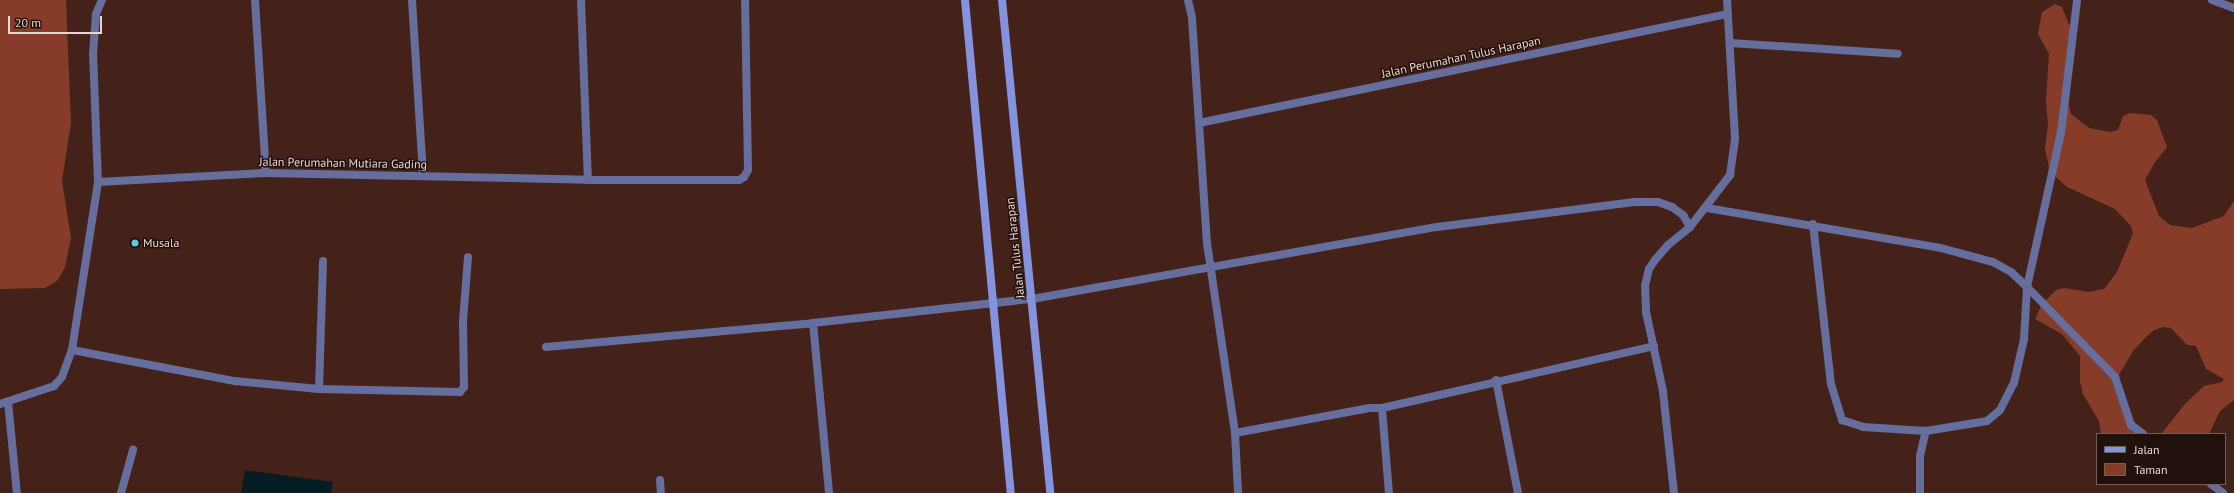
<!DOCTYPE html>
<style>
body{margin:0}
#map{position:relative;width:2234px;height:493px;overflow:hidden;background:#442219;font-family:"PT Sans",sans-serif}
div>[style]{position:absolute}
.green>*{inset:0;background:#873c29}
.water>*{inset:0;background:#041d23}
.street>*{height:8px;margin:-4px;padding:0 4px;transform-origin:4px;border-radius:4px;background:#656e9d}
.secondary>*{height:8px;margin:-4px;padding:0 4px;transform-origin:4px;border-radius:4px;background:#8592dd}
.dots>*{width:11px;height:11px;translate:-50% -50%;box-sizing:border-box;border:2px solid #20110d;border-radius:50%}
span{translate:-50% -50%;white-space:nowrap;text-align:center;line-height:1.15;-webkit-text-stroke:3px #20110d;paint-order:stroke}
.street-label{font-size:12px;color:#ecd5ce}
.poi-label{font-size:12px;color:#ecd5ce}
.left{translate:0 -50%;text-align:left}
.legend{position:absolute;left:2096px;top:433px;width:130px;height:52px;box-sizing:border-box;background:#20110d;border:1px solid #725f5a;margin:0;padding:5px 7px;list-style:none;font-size:12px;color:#ecd5ce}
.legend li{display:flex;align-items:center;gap:8px;height:20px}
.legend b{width:20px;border:1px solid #725f5a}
.scale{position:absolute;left:8px;top:16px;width:94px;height:18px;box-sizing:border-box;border:2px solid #ecd5ce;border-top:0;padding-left:5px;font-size:12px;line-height:14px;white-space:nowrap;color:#ecd5ce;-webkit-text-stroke:3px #20110d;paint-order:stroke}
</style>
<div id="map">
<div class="green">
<i style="clip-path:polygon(0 0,66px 0,71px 123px,62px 181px,71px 238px,65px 267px,58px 280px,45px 288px,0 289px)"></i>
<i style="clip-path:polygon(2055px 4px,2062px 7px,2070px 27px,2066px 93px,2071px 114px,2089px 128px,2110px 132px,2118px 130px,2123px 116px,2130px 113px,2151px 115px,2157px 120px,2167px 147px,2155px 162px,2145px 180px,2159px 216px,2170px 225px,2192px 228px,2224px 216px,2234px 201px,2234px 400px,2220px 411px,2209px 434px,2162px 433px,2185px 404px,2204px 386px,2222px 382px,2224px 379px,2206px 369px,2196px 346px,2187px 345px,2171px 328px,2164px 327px,2154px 330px,2146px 337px,2133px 351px,2117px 378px,2128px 410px,2141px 434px,2101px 434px,2099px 421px,2083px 394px,2080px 381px,2080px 356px,2062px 334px,2035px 319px,2042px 304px,2056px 290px,2064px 288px,2089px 292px,2104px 289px,2117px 272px,2133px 233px,2131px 226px,2115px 209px,2067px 187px,2050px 172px,2045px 149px,2048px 125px,2046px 101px,2049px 54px,2038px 34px,2042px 12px)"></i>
</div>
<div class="water">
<i style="clip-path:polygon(245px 470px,333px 482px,331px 493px,241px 493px)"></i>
</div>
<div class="street">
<i style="left:255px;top:0;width:173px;rotate:86.4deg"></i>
<i style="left:412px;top:0;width:176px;rotate:86.4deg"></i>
<i style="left:581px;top:0;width:180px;rotate:87.8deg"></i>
<i style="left:1188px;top:0;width:18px;rotate:77deg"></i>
<i style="left:1192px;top:18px;width:225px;rotate:86.2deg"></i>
<i style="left:1207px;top:243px;width:192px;rotate:81.6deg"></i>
<i style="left:1235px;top:433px;width:60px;rotate:87.1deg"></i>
<i style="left:2212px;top:0;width:23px;rotate:20deg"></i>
<i style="left:1730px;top:43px;width:168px;rotate:3.7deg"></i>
<i style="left:1199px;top:123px;width:539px;rotate:-11.66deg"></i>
<i style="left:98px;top:182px;width:168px;rotate:-3.1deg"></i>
<i style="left:266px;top:173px;width:322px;rotate:1.2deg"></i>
<i style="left:588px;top:180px;width:151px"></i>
<i style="left:739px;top:180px;width:6px;rotate:-31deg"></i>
<i style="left:744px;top:177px;width:8px;rotate:-60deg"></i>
<i style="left:748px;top:170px;width:170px;rotate:-91deg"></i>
<i style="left:1707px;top:208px;width:237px;rotate:9.7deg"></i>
<i style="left:1941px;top:248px;width:54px;rotate:15.1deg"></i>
<i style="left:1993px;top:262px;width:21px;rotate:29deg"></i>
<i style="left:2011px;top:272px;width:22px;rotate:43deg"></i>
<i style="left:2027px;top:287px;width:126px;rotate:45.6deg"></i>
<i style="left:2115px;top:377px;width:51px;rotate:71.6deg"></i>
<i style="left:2131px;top:425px;width:15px;rotate:37deg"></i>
<i style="left:1813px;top:224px;width:161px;rotate:83.6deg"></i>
<i style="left:1831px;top:384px;width:38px;rotate:73deg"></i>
<i style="left:1842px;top:420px;width:22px;rotate:18deg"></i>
<i style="left:1863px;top:427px;width:63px;rotate:3.6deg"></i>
<i style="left:813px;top:323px;width:171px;rotate:84.6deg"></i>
<i style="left:546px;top:347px;width:268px;rotate:-5.1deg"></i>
<i style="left:813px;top:323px;width:220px;rotate:-6.3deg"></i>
<i style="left:1032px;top:299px;width:411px;rotate:-10.1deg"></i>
<i style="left:1437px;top:227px;width:199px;rotate:-7.2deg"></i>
<i style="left:1634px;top:202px;width:24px"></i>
<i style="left:1658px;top:202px;width:15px;rotate:20deg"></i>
<i style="left:1672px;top:207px;width:14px;rotate:36deg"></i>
<i style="left:1683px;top:215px;width:14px;rotate:60deg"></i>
<i style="left:72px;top:350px;width:166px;rotate:10.8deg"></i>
<i style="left:235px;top:381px;width:84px;rotate:5.4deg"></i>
<i style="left:319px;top:389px;width:141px;rotate:1.2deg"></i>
<i style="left:460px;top:392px;width:6px;rotate:-51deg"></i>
<i style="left:464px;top:387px;width:66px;rotate:-90.9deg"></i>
<i style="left:463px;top:321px;width:64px;rotate:-85.5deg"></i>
<i style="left:1496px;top:380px;width:115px;rotate:79deg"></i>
<i style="left:319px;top:389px;width:128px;rotate:-88.2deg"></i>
<i style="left:8px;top:402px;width:91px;rotate:84.4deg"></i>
<i style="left:0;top:404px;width:57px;rotate:-18.4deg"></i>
<i style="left:54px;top:386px;width:12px;rotate:-48deg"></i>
<i style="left:62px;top:377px;width:29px;rotate:-70deg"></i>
<i style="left:72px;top:350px;width:170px;rotate:-81.2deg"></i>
<i style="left:98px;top:182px;width:128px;rotate:-92.2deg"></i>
<i style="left:93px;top:54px;width:40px;rotate:-85.7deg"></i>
<i style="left:96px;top:14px;width:15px;rotate:-67deg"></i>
<i style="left:1382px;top:408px;width:85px;rotate:85.3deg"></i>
<i style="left:1235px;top:433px;width:137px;rotate:-10.5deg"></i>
<i style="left:1370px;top:408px;width:12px"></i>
<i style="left:1382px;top:408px;width:279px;rotate:-12.8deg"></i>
<i style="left:660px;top:480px;width:13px;rotate:86deg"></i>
<i style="left:2211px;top:484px;width:15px;rotate:37deg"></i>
<i style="left:121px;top:493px;width:45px;rotate:-74.4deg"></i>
<i style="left:1674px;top:493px;width:103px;rotate:-96.2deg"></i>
<i style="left:1663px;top:391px;width:81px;rotate:-102.1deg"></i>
<i style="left:1646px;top:312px;width:26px;rotate:-92deg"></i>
<i style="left:1645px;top:286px;width:17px;rotate:-77deg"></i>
<i style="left:1649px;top:269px;width:11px;rotate:-56deg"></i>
<i style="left:1655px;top:260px;width:20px;rotate:-49deg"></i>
<i style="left:1668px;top:245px;width:28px;rotate:-39deg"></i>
<i style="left:1690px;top:227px;width:66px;rotate:-52.4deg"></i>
<i style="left:1730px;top:175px;width:37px;rotate:-82deg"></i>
<i style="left:1735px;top:138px;width:138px;rotate:-93.3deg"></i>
<i style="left:1920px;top:493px;width:37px;rotate:-90deg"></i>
<i style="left:1920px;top:456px;width:26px;rotate:-77deg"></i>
<i style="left:1926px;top:431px;width:62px;rotate:-9.3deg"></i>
<i style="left:1987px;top:421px;width:17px;rotate:-40deg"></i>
<i style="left:2000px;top:410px;width:30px;rotate:-63deg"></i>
<i style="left:2014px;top:383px;width:45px;rotate:-77.2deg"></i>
<i style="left:2024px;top:339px;width:52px;rotate:-86.7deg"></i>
<i style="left:2027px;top:287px;width:158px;rotate:-77.6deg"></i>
<i style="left:2061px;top:133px;width:134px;rotate:-83.1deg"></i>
</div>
<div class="secondary">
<i style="left:965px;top:0;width:495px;rotate:84.7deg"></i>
<i style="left:1002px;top:0;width:495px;rotate:84.4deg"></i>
</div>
<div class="dots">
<i style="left:135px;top:243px;background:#58c9e3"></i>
</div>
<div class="street-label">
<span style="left:1461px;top:57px;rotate:-12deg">Jalan Perumahan Tulus Harapan</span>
<span style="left:343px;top:163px;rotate:1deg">Jalan Perumahan Mutiara Gading</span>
<span style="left:1015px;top:248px;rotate:-96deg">Jalan Tulus Harapan</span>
</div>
<div class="poi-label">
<span class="left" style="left:143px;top:243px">Musala</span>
</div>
<ul class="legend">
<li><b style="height:5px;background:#8592dd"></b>Jalan</li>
<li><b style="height:11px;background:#873c29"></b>Taman</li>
</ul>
<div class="scale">20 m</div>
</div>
